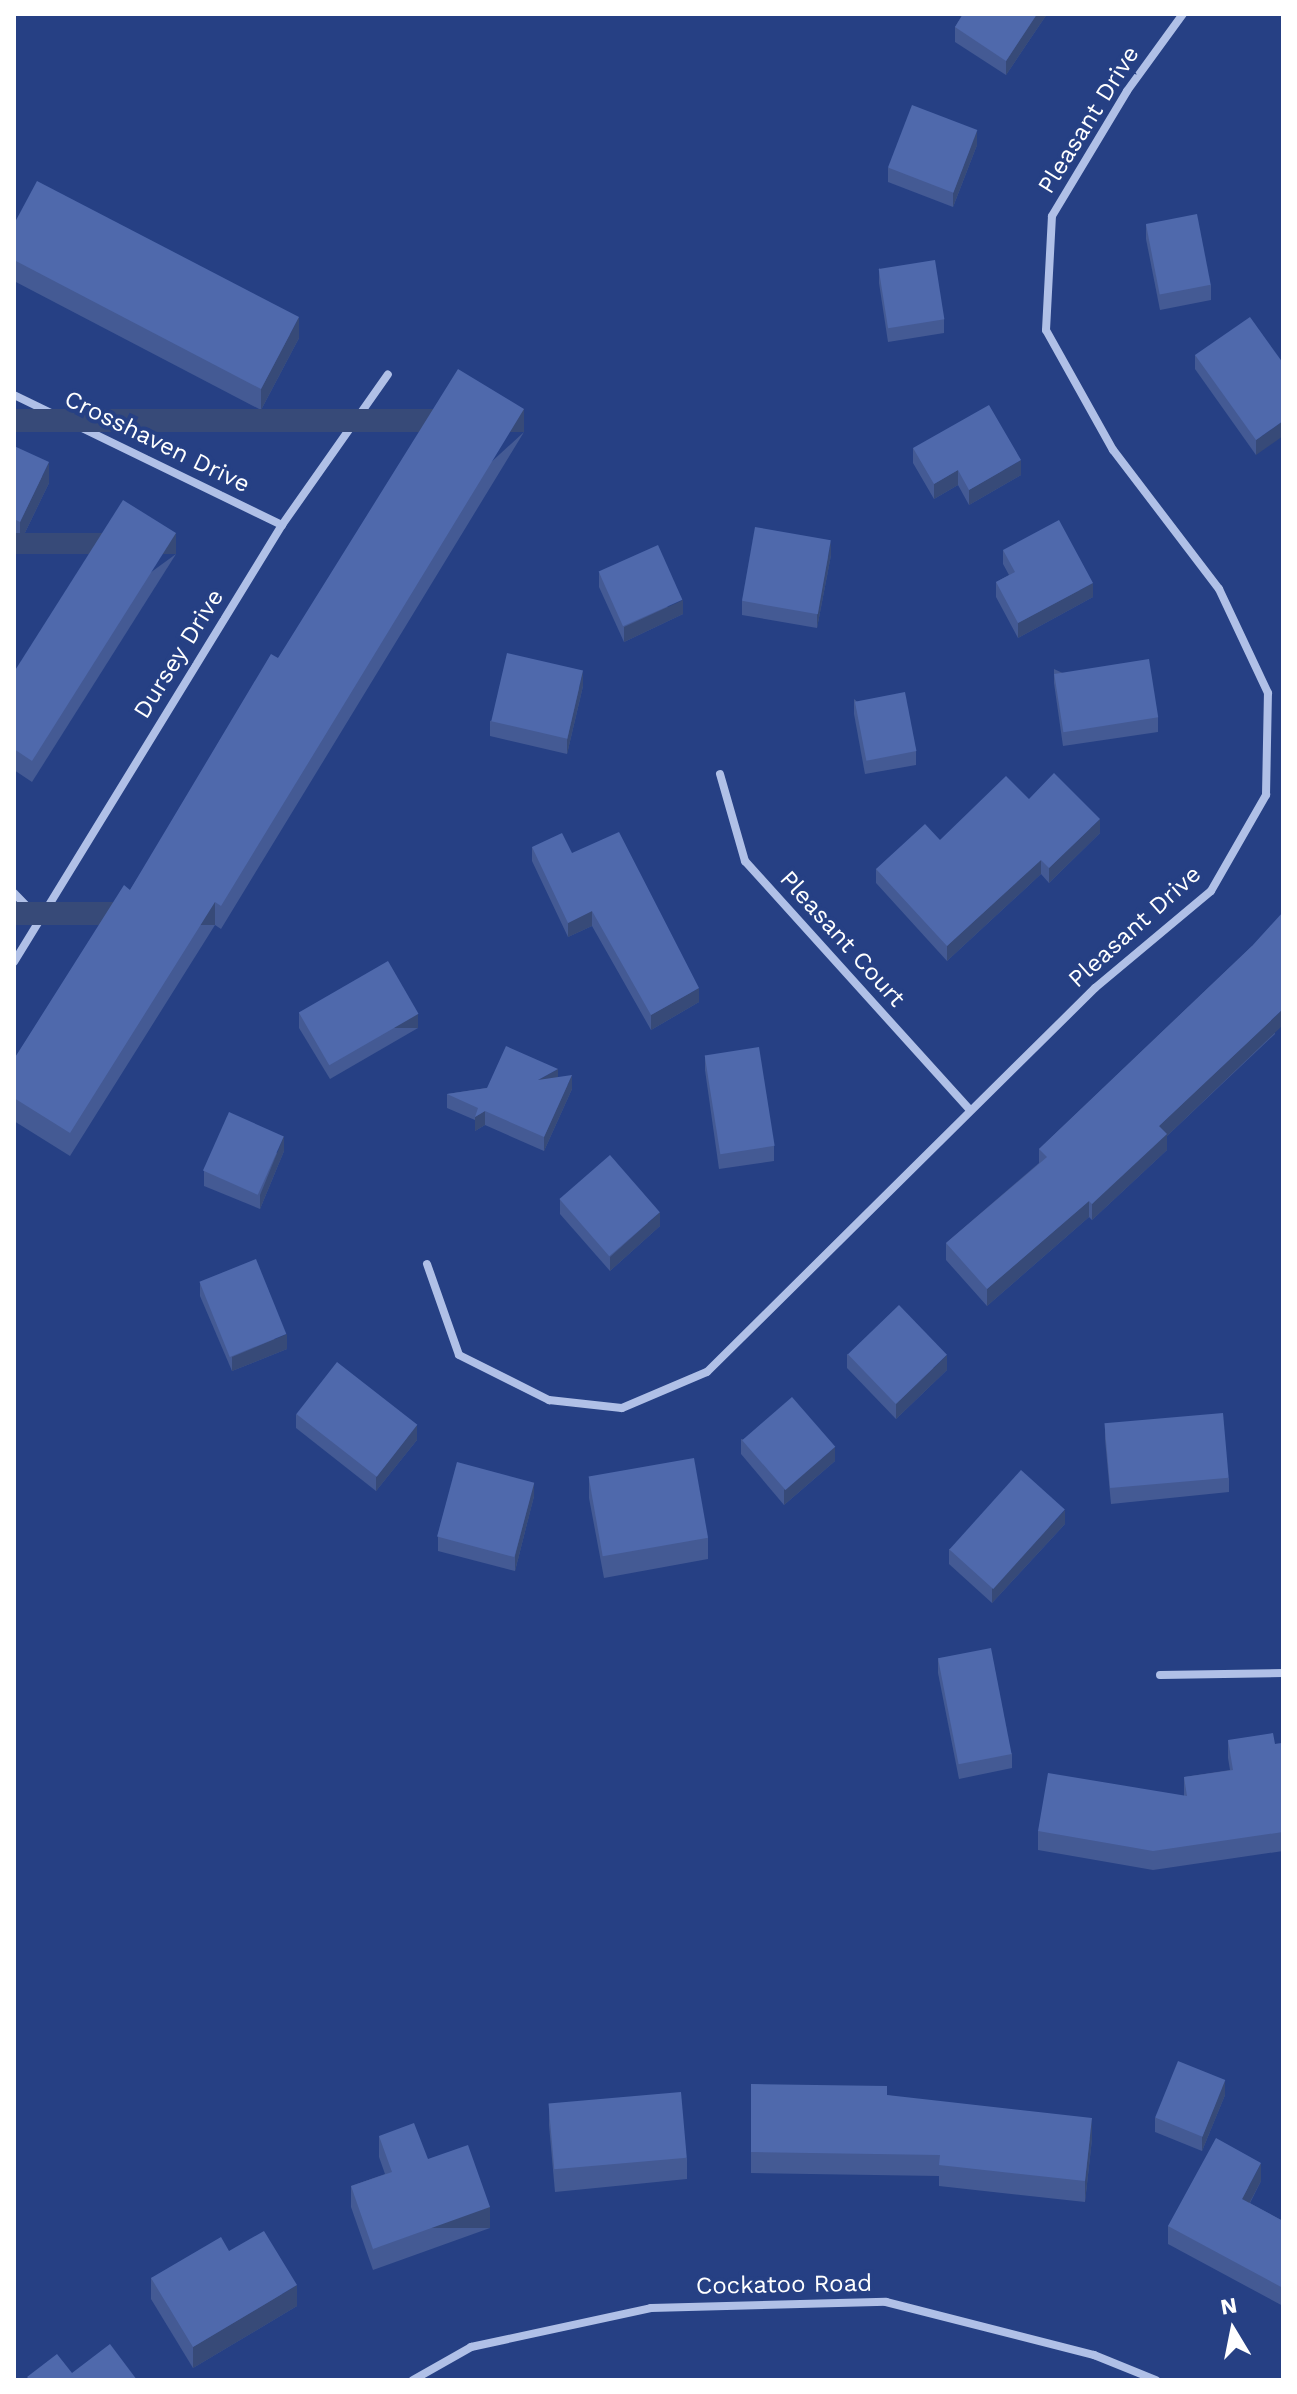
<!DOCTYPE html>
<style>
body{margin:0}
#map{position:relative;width:1297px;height:2394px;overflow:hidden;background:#264084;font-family:"Work Sans",sans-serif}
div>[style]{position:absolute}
.street>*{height:8px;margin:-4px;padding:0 4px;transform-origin:4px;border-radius:4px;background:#b0c0e7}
.wall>*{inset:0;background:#445a94}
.shaded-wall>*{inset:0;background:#374a78;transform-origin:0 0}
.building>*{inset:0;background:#4f69ac;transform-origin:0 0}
span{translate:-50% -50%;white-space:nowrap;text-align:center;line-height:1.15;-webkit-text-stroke:8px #264084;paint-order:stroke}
.street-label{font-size:24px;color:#fff}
.frame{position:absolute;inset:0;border:16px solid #fff;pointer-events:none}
.north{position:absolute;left:1193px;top:2290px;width:80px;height:80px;-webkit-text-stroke:6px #264084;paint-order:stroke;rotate:350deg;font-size:22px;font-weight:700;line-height:32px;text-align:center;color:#fff}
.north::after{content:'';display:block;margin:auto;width:28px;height:36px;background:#fff;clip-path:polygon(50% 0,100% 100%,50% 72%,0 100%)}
</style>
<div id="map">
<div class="street">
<i style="left:14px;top:395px;width:298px;rotate:25.9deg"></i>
<i style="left:720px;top:774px;width:91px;rotate:74deg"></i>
<i style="left:745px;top:861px;width:336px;rotate:47.9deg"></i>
<i style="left:14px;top:893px;width:36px;rotate:46deg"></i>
<i style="left:14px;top:962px;width:513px;rotate:-58.48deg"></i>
<i style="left:282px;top:525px;width:184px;rotate:-54.9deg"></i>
<i style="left:427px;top:1264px;width:96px;rotate:70.6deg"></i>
<i style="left:459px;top:1355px;width:101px;rotate:26.6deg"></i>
<i style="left:549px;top:1400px;width:73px;rotate:6.3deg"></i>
<i style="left:622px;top:1408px;width:92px;rotate:-23deg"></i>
<i style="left:707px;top:1372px;width:546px;rotate:-44.7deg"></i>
<i style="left:1095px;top:988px;width:151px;rotate:-39.9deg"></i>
<i style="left:1211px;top:891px;width:111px;rotate:-60.2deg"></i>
<i style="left:1266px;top:795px;width:102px;rotate:-88.9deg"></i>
<i style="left:1268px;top:693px;width:115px;rotate:-115.2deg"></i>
<i style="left:1219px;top:589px;width:175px;rotate:-127.3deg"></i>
<i style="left:1113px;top:450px;width:137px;rotate:-119.2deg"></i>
<i style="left:1046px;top:330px;width:114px;rotate:-87deg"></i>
<i style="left:1052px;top:216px;width:146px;rotate:-59deg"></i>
<i style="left:1127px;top:91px;width:95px;rotate:-54deg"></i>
<i style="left:1160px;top:1675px;width:123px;rotate:-0.9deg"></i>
<i style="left:413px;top:2380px;width:67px;rotate:-29.6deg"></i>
<i style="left:471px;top:2347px;width:184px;rotate:-12.2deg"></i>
<i style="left:651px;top:2308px;width:235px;rotate:-1.5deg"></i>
<i style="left:886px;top:2302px;width:215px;rotate:14.3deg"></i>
<i style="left:1094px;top:2355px;width:67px;rotate:22deg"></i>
</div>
<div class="wall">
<i style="clip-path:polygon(963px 14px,1047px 14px,1006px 75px,955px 42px,955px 27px)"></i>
<i style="clip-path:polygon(977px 145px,953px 207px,888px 182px,888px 168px)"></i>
<i style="clip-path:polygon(14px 224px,299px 338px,261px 410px,14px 281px)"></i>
<i style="clip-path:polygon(1146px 224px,1211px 285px,1211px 300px,1160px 310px,1146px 239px)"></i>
<i style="clip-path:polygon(879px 268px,944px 319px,944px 333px,888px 342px,879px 283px)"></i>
<i style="clip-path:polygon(1195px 355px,1283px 363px,1256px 455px,1195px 369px)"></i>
<i style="clip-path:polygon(524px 432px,221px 929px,215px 925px,70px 1156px,14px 1121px,14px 1059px,130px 890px,278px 658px)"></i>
<i style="clip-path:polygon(14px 446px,49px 483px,20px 543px,14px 540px)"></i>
<i style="clip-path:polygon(913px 448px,1021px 475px,969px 505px,958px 485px,934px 499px,913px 463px)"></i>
<i style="clip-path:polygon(1283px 492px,1283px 511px,1281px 508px,1281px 493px)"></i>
<i style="clip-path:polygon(1003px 550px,1093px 597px,1018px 638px,996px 597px,996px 582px,1009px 575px,1003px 564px)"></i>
<i style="clip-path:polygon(176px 554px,32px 782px,14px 770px,14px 672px)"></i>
<i style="clip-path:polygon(831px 555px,817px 628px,742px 615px,742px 601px)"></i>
<i style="clip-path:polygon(599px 573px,683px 614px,624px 642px,599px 587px)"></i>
<i style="clip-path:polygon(1054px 669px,1158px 717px,1158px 732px,1063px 746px,1054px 683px)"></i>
<i style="clip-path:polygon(583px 686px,567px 754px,490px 736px,490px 721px)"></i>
<i style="clip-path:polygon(854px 699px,916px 751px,916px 765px,865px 774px,854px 714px)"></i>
<i style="clip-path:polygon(1029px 799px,1100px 833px,1049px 883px,1041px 874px,947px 961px,876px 883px,876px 869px,940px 840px)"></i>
<i style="clip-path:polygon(532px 847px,572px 853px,699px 1002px,651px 1030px,592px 926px,568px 937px,532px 861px)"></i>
<i style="clip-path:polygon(1252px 946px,1275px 1034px,1167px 1136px,1167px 1150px,1092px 1220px,1089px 1217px,987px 1306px,946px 1260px,946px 1243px,1039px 1163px,1039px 1149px)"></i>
<i style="clip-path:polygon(299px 1013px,418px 1028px,330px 1079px,299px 1028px)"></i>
<i style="clip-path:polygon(705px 1055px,774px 1146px,774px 1161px,719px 1169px,705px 1070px)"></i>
<i style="clip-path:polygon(558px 1077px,572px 1089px,544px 1151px,485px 1125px,475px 1131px,475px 1120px,447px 1108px,447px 1094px)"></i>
<i style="clip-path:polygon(284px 1151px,260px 1209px,204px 1186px,204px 1171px)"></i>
<i style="clip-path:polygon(560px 1199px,660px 1226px,610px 1271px,560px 1214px)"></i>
<i style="clip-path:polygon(200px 1282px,287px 1349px,232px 1371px,200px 1296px)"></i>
<i style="clip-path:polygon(847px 1354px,947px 1370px,896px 1419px,847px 1368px)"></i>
<i style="clip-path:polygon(296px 1414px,417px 1440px,376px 1491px,296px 1428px)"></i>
<i style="clip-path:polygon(1105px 1425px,1229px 1478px,1229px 1492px,1111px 1504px,1105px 1439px)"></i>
<i style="clip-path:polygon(741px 1439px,835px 1461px,784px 1505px,741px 1454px)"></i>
<i style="clip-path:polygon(589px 1477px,708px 1538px,708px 1559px,604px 1578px,589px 1498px)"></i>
<i style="clip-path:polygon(534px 1496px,515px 1571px,438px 1551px,438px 1537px)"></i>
<i style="clip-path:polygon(1065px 1524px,992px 1603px,949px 1564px,949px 1549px)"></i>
<i style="clip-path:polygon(938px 1659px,1012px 1754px,1012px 1768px,959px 1779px,938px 1673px)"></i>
<i style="clip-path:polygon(1228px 1740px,1275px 1744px,1283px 1743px,1283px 1851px,1153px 1870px,1038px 1850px,1038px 1831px,1184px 1796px,1184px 1777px,1230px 1770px,1228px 1758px)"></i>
<i style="clip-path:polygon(751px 2084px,887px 2095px,1092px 2139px,1085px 2202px,939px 2186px,939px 2176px,751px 2173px)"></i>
<i style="clip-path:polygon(1225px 2095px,1202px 2151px,1155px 2132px,1155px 2118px)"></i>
<i style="clip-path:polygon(549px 2104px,687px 2158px,687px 2179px,555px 2192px,549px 2125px)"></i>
<i style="clip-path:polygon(379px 2136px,428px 2159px,490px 2228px,373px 2270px,351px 2207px,351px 2186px,385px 2174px,379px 2157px)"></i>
<i style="clip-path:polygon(1261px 2181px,1250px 2203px,1283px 2221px,1283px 2306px,1168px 2244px,1168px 2226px)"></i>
<i style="clip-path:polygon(229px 2251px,297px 2306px,193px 2368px,151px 2299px,151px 2278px)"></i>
</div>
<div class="shaded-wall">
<i style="clip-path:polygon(1037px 14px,1047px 14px,1006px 75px,1006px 61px)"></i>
<i style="clip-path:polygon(977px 130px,977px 145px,953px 207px,953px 193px)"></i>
<i style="clip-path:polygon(299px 317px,299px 338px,261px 410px,261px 389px)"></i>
<i style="left:524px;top:409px;width:23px;height:582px;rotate:90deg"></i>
<i style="clip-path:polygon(1283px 421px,1283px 436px,1256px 455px,1256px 440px)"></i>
<i style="clip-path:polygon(1021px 460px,1021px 475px,969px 505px,969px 490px)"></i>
<i style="clip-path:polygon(49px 462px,49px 483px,20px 543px,20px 522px)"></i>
<i style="clip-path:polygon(958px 470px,958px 485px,934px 499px,934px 484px)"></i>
<i style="left:176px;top:533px;width:21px;height:270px;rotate:90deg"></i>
<i style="clip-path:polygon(831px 541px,831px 555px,817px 628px,817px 614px)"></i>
<i style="clip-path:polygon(1093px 583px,1093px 597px,1018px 638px,1018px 623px)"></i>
<i style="clip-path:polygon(683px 600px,683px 614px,624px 642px,624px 627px)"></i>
<i style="clip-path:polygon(583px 671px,583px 686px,567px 754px,567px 740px)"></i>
<i style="clip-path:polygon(1100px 819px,1100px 833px,1049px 883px,1049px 868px)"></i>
<i style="clip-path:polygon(1041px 860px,1041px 874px,947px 961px,947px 946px)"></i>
<i style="left:215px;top:902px;width:23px;height:273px;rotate:90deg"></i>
<i style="clip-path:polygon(592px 911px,592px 926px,568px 937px,568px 923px)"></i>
<i style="clip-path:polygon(699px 988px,699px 1002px,651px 1030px,651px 1015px)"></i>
<i style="clip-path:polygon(1283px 1009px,1283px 1025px,1167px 1136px,1167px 1150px,1092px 1220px,1092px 1204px,1159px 1126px)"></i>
<i style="left:418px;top:1014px;width:14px;height:102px;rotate:90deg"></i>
<i style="clip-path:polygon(558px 1069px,558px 1083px,538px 1080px)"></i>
<i style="clip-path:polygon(572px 1075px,572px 1089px,544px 1151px,544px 1137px)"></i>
<i style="clip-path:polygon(485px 1111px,485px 1125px,475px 1131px,475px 1117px)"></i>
<i style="clip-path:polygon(284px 1136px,284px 1151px,260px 1209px,260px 1195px)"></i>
<i style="clip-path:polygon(1089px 1201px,1089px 1217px,987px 1306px,987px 1289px)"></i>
<i style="clip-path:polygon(660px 1212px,660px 1226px,610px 1271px,610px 1257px)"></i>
<i style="clip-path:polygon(287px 1334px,287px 1349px,232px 1371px,232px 1357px)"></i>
<i style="clip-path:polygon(947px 1355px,947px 1370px,896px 1419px,896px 1404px)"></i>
<i style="clip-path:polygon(417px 1425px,417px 1440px,376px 1491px,376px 1477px)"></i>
<i style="clip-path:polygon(835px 1447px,835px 1461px,784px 1505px,784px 1490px)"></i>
<i style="clip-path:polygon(534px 1482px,534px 1496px,515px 1571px,515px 1556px)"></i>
<i style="clip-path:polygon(1065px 1510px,1065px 1524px,992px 1603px,992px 1589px)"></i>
<i style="clip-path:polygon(1225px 2080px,1225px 2095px,1202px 2151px,1202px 2137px)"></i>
<i style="clip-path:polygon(1092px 2118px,1092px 2139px,1085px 2202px,1085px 2181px)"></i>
<i style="clip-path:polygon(1261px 2163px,1261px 2181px,1242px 2217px,1242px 2199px)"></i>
<i style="left:490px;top:2207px;width:21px;height:124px;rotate:90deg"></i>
<i style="clip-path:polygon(297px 2285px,297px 2306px,193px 2368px,193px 2347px)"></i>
</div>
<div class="building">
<i style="clip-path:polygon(963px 14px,1037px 14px,1006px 61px,955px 27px)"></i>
<i style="left:912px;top:105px;width:70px;height:67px;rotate:21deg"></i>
<i style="clip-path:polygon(37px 181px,299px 317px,261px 389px,14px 260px,14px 224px)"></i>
<i style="left:1197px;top:214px;width:72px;height:52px;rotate:79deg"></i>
<i style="left:935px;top:260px;width:60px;height:57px;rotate:81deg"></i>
<i style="clip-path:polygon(1250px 317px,1283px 363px,1283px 421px,1256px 440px,1195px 355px)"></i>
<i style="clip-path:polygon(458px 369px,524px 409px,221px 906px,215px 902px,70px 1133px,14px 1098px,14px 1059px,124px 885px,130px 890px,271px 654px,278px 658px)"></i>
<i style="clip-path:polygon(989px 405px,1021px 460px,969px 490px,958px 470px,934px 484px,913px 448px)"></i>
<i style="clip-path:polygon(14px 446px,49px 462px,20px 522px,14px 519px)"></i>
<i style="clip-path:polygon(123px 500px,176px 533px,32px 761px,14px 749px,14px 672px)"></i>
<i style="clip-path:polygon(1059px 520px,1093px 583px,1018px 623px,996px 582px,1015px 572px,1003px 550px)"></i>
<i style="left:755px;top:527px;width:77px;height:75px;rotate:10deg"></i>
<i style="left:658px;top:545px;width:60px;height:65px;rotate:66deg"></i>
<i style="left:507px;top:653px;width:78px;height:70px;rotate:13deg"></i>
<i style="left:1149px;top:659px;width:59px;height:96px;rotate:81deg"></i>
<i style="left:905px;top:692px;width:60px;height:51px;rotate:79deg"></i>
<i style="clip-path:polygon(1054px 773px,1100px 819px,1049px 868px,1041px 860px,947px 946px,876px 869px,925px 824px,940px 840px,1006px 776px,1029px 799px)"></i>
<i style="clip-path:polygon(619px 832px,699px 988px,651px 1015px,592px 911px,568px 923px,532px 847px,562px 833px,572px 853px)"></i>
<i style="clip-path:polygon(1283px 912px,1283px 1009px,1159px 1126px,1167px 1134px,1092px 1204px,1089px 1201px,987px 1289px,946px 1243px,1047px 1157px,1039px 1149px,1252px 946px)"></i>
<i style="left:388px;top:961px;width:61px;height:103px;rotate:60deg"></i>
<i style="clip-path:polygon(506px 1046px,558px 1069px,538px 1080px,572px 1075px,544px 1137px,485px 1111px,475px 1117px,478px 1108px,447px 1094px,487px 1088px)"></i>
<i style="left:759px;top:1047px;width:100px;height:55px;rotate:81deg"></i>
<i style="left:229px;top:1112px;width:60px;height:64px;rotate:24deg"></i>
<i style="left:610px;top:1155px;width:76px;height:67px;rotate:49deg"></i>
<i style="left:256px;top:1259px;width:81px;height:61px;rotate:68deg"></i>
<i style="left:899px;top:1305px;width:69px;height:71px;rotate:46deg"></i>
<i style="left:337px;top:1362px;width:102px;height:66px;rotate:38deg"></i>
<i style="left:792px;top:1397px;width:66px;height:66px;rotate:49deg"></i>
<i style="left:1223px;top:1413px;width:65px;height:119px;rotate:85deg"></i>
<i style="left:694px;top:1458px;width:81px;height:107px;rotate:80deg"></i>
<i style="left:457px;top:1462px;width:80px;height:77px;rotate:15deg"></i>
<i style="left:1021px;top:1470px;width:59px;height:107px;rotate:42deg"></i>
<i style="left:991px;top:1648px;width:108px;height:54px;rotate:79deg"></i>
<i style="clip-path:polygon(1273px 1733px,1275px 1744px,1283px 1743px,1283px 1832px,1153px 1851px,1038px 1831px,1048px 1773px,1187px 1796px,1184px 1777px,1233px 1770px,1228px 1740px)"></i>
<i style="left:1178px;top:2061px;width:51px;height:61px;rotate:22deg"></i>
<i style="clip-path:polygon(751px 2084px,887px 2086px,887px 2095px,1092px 2118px,1085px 2181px,939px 2165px,940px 2155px,751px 2152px)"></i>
<i style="left:681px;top:2092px;width:66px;height:133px;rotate:85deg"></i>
<i style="clip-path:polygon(414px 2123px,428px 2159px,468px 2145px,490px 2207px,373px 2249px,351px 2186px,392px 2172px,379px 2136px)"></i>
<i style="clip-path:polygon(1216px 2138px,1261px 2163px,1242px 2199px,1283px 2221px,1283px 2288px,1168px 2226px)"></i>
<i style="clip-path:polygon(264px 2231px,297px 2285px,193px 2347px,151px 2278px,221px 2237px,229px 2251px)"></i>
<i style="clip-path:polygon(110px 2344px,137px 2380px,30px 2380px,27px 2377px,57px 2354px,72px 2373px)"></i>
</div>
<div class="street-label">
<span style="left:1089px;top:120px;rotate:-58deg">Pleasant Drive</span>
<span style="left:157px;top:442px;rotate:26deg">Crosshaven Drive</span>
<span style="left:179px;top:654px;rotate:-58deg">Dursey Drive</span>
<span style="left:1135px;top:927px;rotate:-42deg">Pleasant Drive</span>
<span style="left:842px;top:939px;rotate:48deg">Pleasant Court</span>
<span style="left:784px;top:2285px;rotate:-1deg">Cockatoo Road</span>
</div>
<div class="frame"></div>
<div class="north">N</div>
</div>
